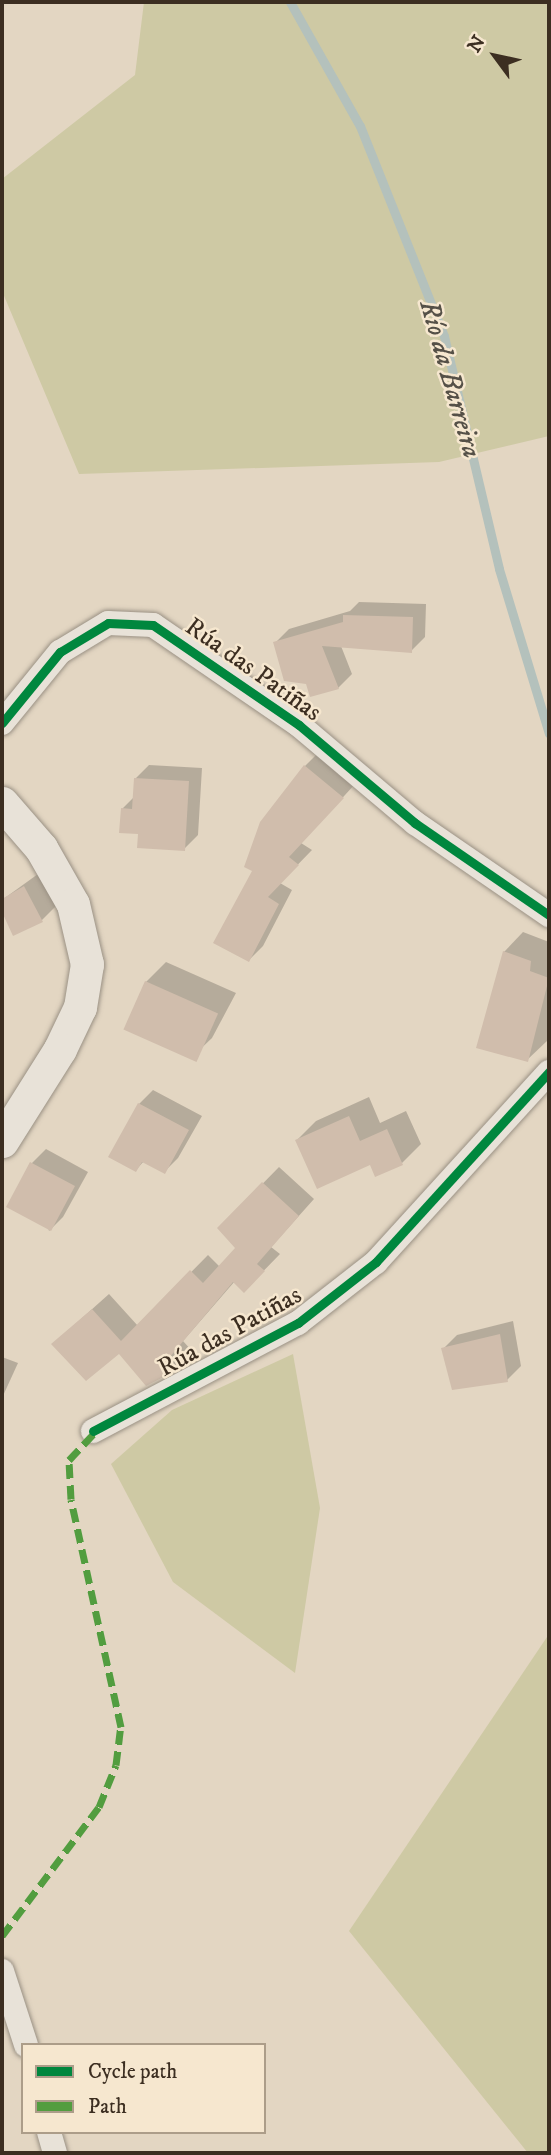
<!DOCTYPE html>
<meta charset="utf-8">
<style>
body{margin:0}
#map{position:relative;width:551px;height:2155px;overflow:hidden;background:#e3d6c2;font-family:"IM FELL DW Pica",serif}
div>[style]{position:absolute}
.green>*{inset:0;background:#cec9a4}
.shadow>*{inset:0;background:#0003}
.stream>*{height:9px;margin:-4.5px;padding:0 4.5px;transform-origin:4.5px;border-radius:4.5px;background:#b4c1bc}
.building>*{inset:0;background:#d0bdac;transform-origin:0 0}
.roads{filter:drop-shadow(0 0 2px #9a9184) drop-shadow(0 0 2px #9a9184)}
.street>*{height:24px;margin:-12px;padding:0 12px;transform-origin:12px;border-radius:12px;background:#e8e2d8}
.secondary>*{height:33px;margin:-16.5px;padding:0 16.5px;transform-origin:16.5px;border-radius:16.5px;background:#e8e2d8}
.quiet>*{height:7px;margin-top:-3.5px;transform-origin:0;background:repeating-linear-gradient(90deg,#529d3f 0 14px,transparent 0 21px)}
.cycleway>*{height:9px;margin:-4.5px;padding:0 4.5px;transform-origin:4.5px;border-radius:4.5px;background:#00873e}
span{translate:-50% -50%;white-space:nowrap;text-align:center;line-height:1.15;-webkit-text-stroke:5px #f6e7cf;paint-order:stroke}
.street-label{font-size:26px;color:#3c2e21}
.water-label{font-size:28px;color:#555047;font-style:italic}
.frame{position:absolute;inset:0;border:4px solid #3c2e21;pointer-events:none}
.legend{position:absolute;left:21px;top:2043px;width:245px;height:91px;box-sizing:border-box;background:#f6e7cf;border:2px solid #ac9d89;margin:0;padding:9px 12px;list-style:none;font-size:21px;color:#3c2e21}
.legend li{display:flex;align-items:center;gap:14px;height:35px}
.legend b{width:35px;border:2px solid #ac9d89}
.north{position:absolute;left:460px;top:21px;width:70px;height:70px;-webkit-text-stroke:5px #f6e7cf;paint-order:stroke;rotate:303deg;font-size:19px;font-weight:700;line-height:28px;text-align:center;color:#3c2e21}
.north::after{content:'';display:block;margin:auto;width:24px;height:32px;background:#3c2e21;clip-path:polygon(50% 0,100% 100%,50% 72%,0 100%)}
</style>
<div id="map">
<div class="green">
<i style="clip-path:polygon(144px 2px,549px 2px,549px 436px,439px 462px,79px 474px,2px 291px,2px 179px,135px 75px)"></i>
<i style="clip-path:polygon(293px 1354px,320px 1508px,295px 1673px,173px 1582px,111px 1464px,172px 1410px)"></i>
<i style="clip-path:polygon(549px 1634px,549px 2153px,528px 2153px,349px 1931px)"></i>
</div>
<div class="shadow">
<i style="clip-path:polygon(359px 602px,426px 604px,425px 637px,411px 651px,341px 646px,352px 674px,338px 688px,308px 683px,275px 643px,289px 629px,350px 611px)"></i>
<i style="clip-path:polygon(319px 752px,356px 783px,301px 843px,312px 850px,280px 883px,292px 890px,263px 946px,249px 960px,254px 870px,305px 766px)"></i>
<i style="clip-path:polygon(149px 765px,202px 768px,198px 835px,184px 849px,140px 833px,122px 809px,134px 797px,135px 779px)"></i>
<i style="clip-path:polygon(38px 874px,56px 906px,42px 920px,14px 934px,2px 900px)"></i>
<i style="clip-path:polygon(523px 932px,549px 942px,549px 1032px,547px 1041px,527px 1060px,504px 952px)"></i>
<i style="clip-path:polygon(166px 962px,236px 993px,212px 1038px,192px 1057px,146px 982px)"></i>
<i style="clip-path:polygon(153px 1090px,202px 1116px,178px 1158px,164px 1172px,144px 1161px,136px 1170px,139px 1104px)"></i>
<i style="clip-path:polygon(369px 1097px,380px 1123px,406px 1111px,421px 1144px,402px 1163px,297px 1140px,316px 1121px)"></i>
<i style="clip-path:polygon(46px 1149px,88px 1172px,63px 1217px,49px 1231px,32px 1163px)"></i>
<i style="clip-path:polygon(279px 1167px,314px 1199px,271px 1247px,280px 1254px,244px 1291px,235px 1281px,183px 1341px,193px 1352px,178px 1368px,119px 1352px,53px 1344px,109px 1294px,138px 1326px,208px 1255px,220px 1267px,237px 1248px,219px 1228px)"></i>
<i style="clip-path:polygon(513px 1321px,521px 1366px,507px 1380px,443px 1349px,457px 1335px)"></i>
<i style="clip-path:polygon(2px 1357px,18px 1363px,2px 1398px)"></i>
</div>
<div class="stream">
<i style="left:290px;top:2px;width:142px;rotate:60.6deg"></i>
<i style="left:360px;top:126px;width:226px;rotate:68.2deg"></i>
<i style="left:444px;top:336px;width:239px;rotate:76.7deg"></i>
<i style="left:499px;top:569px;width:172px;rotate:73.1deg"></i>
</div>
<div class="building">
<i style="clip-path:polygon(343px 615px,413px 617px,412px 653px,322px 646px,339px 689px,310px 697px,306px 684px,284px 681px,273px 642px,343px 622px)"></i>
<i style="clip-path:polygon(304px 765px,344px 798px,289px 857px,299px 865px,268px 897px,279px 904px,249px 962px,213px 943px,252px 871px,244px 867px,260px 822px)"></i>
<i style="clip-path:polygon(134px 778px,189px 781px,185px 851px,137px 848px,138px 834px,119px 833px,121px 808px,132px 809px)"></i>
<i style="clip-path:polygon(24px 886px,43px 922px,13px 936px,2px 912px,2px 899px)"></i>
<i style="clip-path:polygon(503px 951px,531px 961px,530px 971px,549px 978px,528px 1062px,476px 1048px)"></i>
<i style="left:145px;top:981px;width:80px;height:53px;rotate:24deg"></i>
<i style="clip-path:polygon(138px 1103px,189px 1130px,165px 1174px,142px 1162px,136px 1172px,108px 1157px)"></i>
<i style="clip-path:polygon(349px 1116px,360px 1141px,387px 1129px,403px 1165px,375px 1177px,370px 1165px,317px 1189px,295px 1140px)"></i>
<i style="left:30px;top:1162px;width:51px;height:51px;rotate:28deg"></i>
<i style="clip-path:polygon(262px 1182px,299px 1216px,257px 1264px,265px 1271px,244px 1293px,233px 1282px,169px 1358px,179px 1369px,146px 1386px,119px 1354px,86px 1381px,51px 1344px,92px 1309px,121px 1341px,190px 1270px,203px 1283px,235px 1248px,217px 1228px)"></i>
<i style="clip-path:polygon(500px 1334px,508px 1382px,452px 1390px,441px 1348px)"></i>
</div>
<div class="roads">
<div class="street">
<i style="left:2px;top:723px;width:92px;rotate:-50.8deg"></i>
<i style="left:60px;top:652px;width:56px;rotate:-31.1deg"></i>
<i style="left:108px;top:623px;width:45px;rotate:2.5deg"></i>
<i style="left:153px;top:625px;width:177px;rotate:34.4deg"></i>
<i style="left:299px;top:725px;width:152px;rotate:40.2deg"></i>
<i style="left:415px;top:823px;width:163px;rotate:34.5deg"></i>
<i style="left:93px;top:1431px;width:232px;rotate:-27.8deg"></i>
<i style="left:298px;top:1323px;width:99px;rotate:-38deg"></i>
<i style="left:376px;top:1262px;width:257px;rotate:-47.7deg"></i>
<i style="left:2px;top:1971px;width:78px;rotate:72deg"></i>
<i style="left:49px;top:2132px;width:22px;rotate:74deg"></i>
</div>
<div class="secondary">
<i style="left:2px;top:803px;width:60px;rotate:49.1deg"></i>
<i style="left:41px;top:848px;width:64px;rotate:60.3deg"></i>
<i style="left:73px;top:904px;width:62px;rotate:76.9deg"></i>
<i style="left:87px;top:964px;width:44px;rotate:99.2deg"></i>
<i style="left:80px;top:1007px;width:47px;rotate:115.5deg"></i>
<i style="left:60px;top:1049px;width:109px;rotate:122.2deg"></i>
</div>
</div>
<div class="quiet">
<i style="left:2px;top:1936px;width:161px;rotate:-53.1deg"></i>
<i style="left:99px;top:1807px;width:45px;rotate:-68deg"></i>
<i style="left:116px;top:1765px;width:38px;rotate:-83deg"></i>
<i style="left:121px;top:1727px;width:233px;rotate:-102.4deg"></i>
<i style="left:71px;top:1499px;width:39px;rotate:-93deg"></i>
<i style="left:69px;top:1460px;width:44px;rotate:-46.8deg"></i>
</div>
<div class="cycleway">
<i style="left:2px;top:723px;width:92px;rotate:-50.8deg"></i>
<i style="left:60px;top:652px;width:56px;rotate:-31.1deg"></i>
<i style="left:108px;top:623px;width:45px;rotate:2.5deg"></i>
<i style="left:153px;top:625px;width:177px;rotate:34.4deg"></i>
<i style="left:299px;top:725px;width:152px;rotate:40.2deg"></i>
<i style="left:415px;top:823px;width:163px;rotate:34.5deg"></i>
<i style="left:93px;top:1431px;width:232px;rotate:-27.8deg"></i>
<i style="left:298px;top:1323px;width:99px;rotate:-38deg"></i>
<i style="left:376px;top:1262px;width:257px;rotate:-47.7deg"></i>
</div>
<div class="street-label">
<span style="left:253px;top:670px;rotate:35deg">Rúa das Patiñas</span>
<span style="left:230px;top:1332px;rotate:-29deg">Rúa das Patiñas</span>
</div>
<div class="water-label">
<span style="left:450px;top:379px;rotate:74deg">Río da Barreira</span>
</div>
<div class="frame"></div>
<ul class="legend">
<li><b style="height:9px;background:#00873e"></b>Cycle path</li>
<li><b style="height:9px;background:#529d3f"></b>Path</li>
</ul>
<div class="north">N</div>
</div>
